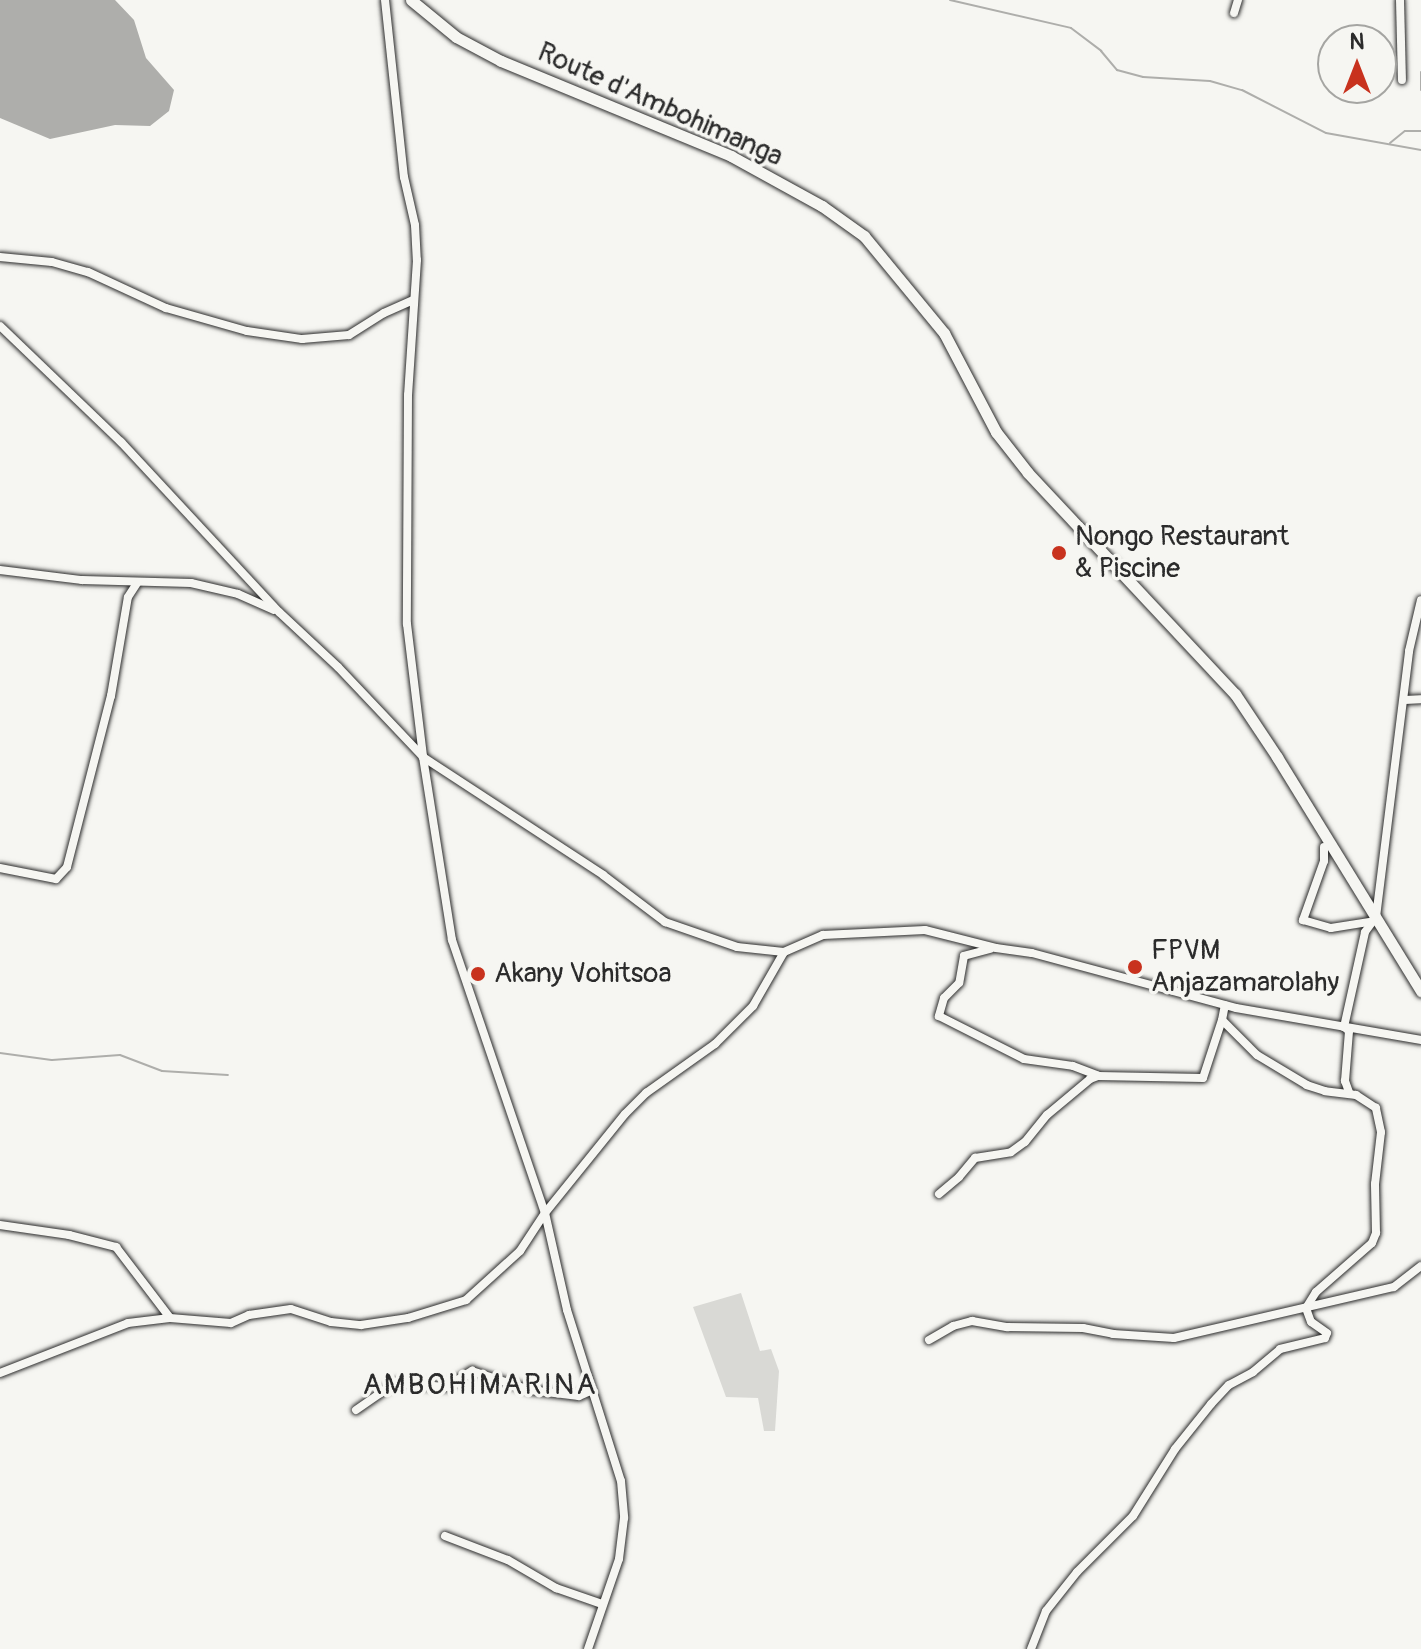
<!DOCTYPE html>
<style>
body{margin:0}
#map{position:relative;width:1421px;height:1649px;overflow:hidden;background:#f6f6f2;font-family:Pangolin,sans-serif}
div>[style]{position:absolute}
.green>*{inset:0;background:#d9d9d5}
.water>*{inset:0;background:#aeaeab}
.stream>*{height:2px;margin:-1px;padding:0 1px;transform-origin:1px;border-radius:1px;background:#aeaeab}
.roads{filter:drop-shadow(0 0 2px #2b2b2b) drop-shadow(0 0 2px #2b2b2b)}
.minor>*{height:8px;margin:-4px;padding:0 4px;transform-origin:4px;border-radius:4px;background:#f6f6f2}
.tertiary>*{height:11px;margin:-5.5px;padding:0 5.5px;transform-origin:5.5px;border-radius:5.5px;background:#f6f6f2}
.dots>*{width:22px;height:22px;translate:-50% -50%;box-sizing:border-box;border:4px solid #f6f6f2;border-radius:50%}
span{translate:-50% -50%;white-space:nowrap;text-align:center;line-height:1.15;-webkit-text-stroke:7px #f6f6f2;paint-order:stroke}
.street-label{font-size:28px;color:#2b2b2b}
.poi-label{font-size:28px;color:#2b2b2b}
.left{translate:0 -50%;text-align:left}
.neighbourhood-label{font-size:30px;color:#2b2b2b;letter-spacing:2px}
.north{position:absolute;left:1317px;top:24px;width:80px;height:80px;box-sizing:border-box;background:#f6f6f2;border:2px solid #a5a5a2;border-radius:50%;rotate:0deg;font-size:22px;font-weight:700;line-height:32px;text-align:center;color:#2b2b2b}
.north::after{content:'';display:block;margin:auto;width:28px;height:36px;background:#c8321e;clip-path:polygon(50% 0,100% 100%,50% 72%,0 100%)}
</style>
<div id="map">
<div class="green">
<i style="clip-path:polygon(741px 1293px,760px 1351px,771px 1349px,779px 1371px,775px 1431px,764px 1431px,758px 1398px,726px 1397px,693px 1307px)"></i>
</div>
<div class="water">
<i style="clip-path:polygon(0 0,115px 0,134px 20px,146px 58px,174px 90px,169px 111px,150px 126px,115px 125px,50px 139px,0 118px)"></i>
</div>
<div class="stream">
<i style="left:950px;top:0;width:124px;rotate:13deg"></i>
<i style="left:1071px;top:28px;width:38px;rotate:37deg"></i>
<i style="left:1101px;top:51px;width:25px;rotate:50deg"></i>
<i style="left:1117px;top:70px;width:27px;rotate:15deg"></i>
<i style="left:1143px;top:77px;width:67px;rotate:3.4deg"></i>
<i style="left:1210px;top:81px;width:33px;rotate:16deg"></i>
<i style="left:1242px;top:90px;width:94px;rotate:27.1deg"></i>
<i style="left:1326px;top:133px;width:97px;rotate:10.1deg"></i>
<i style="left:1421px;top:72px;width:18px;rotate:90deg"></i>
<i style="left:1390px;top:143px;width:19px;rotate:-39deg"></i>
<i style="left:1405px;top:131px;width:16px"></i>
<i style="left:0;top:1053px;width:52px;rotate:7.7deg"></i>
<i style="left:52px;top:1060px;width:68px;rotate:-4.2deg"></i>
<i style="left:120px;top:1055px;width:45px;rotate:20.9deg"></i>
<i style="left:162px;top:1071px;width:66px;rotate:3.5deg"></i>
</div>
<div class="roads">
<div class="minor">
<i style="left:385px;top:0;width:178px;rotate:83.9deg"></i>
<i style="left:404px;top:177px;width:49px;rotate:77.1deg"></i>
<i style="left:415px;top:225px;width:35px;rotate:87deg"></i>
<i style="left:417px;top:260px;width:135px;rotate:93.8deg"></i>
<i style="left:408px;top:395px;width:229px;rotate:90.3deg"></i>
<i style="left:407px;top:624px;width:134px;rotate:83.1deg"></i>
<i style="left:423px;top:757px;width:185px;rotate:81deg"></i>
<i style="left:452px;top:940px;width:288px;rotate:71.2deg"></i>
<i style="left:545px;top:1213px;width:99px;rotate:77.2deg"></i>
<i style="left:567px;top:1310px;width:179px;rotate:72.5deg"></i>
<i style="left:621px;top:1481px;width:37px;rotate:85deg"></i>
<i style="left:624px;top:1518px;width:41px;rotate:97deg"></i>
<i style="left:619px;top:1559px;width:95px;rotate:109deg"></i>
<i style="left:1400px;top:0;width:80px;rotate:88.6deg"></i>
<i style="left:1234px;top:13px;width:14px;rotate:-73deg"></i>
<i style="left:0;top:257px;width:52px;rotate:5.5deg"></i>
<i style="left:52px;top:262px;width:37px;rotate:16deg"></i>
<i style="left:88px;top:272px;width:86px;rotate:24.8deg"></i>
<i style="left:166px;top:308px;width:84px;rotate:15.9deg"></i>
<i style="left:247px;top:331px;width:56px;rotate:8.3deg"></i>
<i style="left:302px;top:339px;width:47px;rotate:-4.9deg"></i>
<i style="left:349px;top:335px;width:41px;rotate:-32.2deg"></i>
<i style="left:384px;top:313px;width:32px;rotate:-24deg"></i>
<i style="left:0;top:326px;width:168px;rotate:43.8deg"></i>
<i style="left:121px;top:442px;width:232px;rotate:47.1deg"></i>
<i style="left:279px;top:612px;width:81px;rotate:43deg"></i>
<i style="left:338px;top:667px;width:124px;rotate:46.6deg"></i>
<i style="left:423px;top:757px;width:215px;rotate:33.2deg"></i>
<i style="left:603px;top:875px;width:78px;rotate:37.2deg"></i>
<i style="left:665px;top:922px;width:76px;rotate:19.1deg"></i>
<i style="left:737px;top:947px;width:47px;rotate:6.1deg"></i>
<i style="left:784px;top:952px;width:43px;rotate:-23.6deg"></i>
<i style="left:823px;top:935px;width:102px;rotate:-2.8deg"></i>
<i style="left:925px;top:930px;width:73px;rotate:14.2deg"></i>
<i style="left:996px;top:948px;width:36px;rotate:8deg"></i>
<i style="left:1032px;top:953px;width:211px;rotate:15.1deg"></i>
<i style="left:1236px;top:1008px;width:188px;rotate:9.8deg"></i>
<i style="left:0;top:570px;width:83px;rotate:7deg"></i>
<i style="left:82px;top:580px;width:109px;rotate:1.6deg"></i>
<i style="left:191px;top:583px;width:48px;rotate:13.2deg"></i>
<i style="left:238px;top:594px;width:39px;rotate:24deg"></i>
<i style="left:1404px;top:700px;width:17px;rotate:-3deg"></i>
<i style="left:1324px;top:847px;width:14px;rotate:90deg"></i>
<i style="left:1324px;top:861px;width:63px;rotate:109.6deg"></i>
<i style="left:1303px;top:920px;width:29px;rotate:16deg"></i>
<i style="left:1331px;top:928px;width:39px;rotate:-9deg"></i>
<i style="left:0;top:868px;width:57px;rotate:11.1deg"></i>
<i style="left:56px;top:879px;width:16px;rotate:-47deg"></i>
<i style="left:67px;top:867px;width:177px;rotate:-75.6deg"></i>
<i style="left:111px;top:696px;width:100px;rotate:-80.3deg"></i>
<i style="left:128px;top:597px;width:17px;rotate:-57deg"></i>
<i style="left:990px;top:949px;width:27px;rotate:165deg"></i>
<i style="left:964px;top:956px;width:27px;rotate:100deg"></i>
<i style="left:959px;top:983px;width:21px;rotate:135deg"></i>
<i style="left:944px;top:998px;width:19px;rotate:106deg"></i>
<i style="left:939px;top:1016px;width:95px;rotate:26.8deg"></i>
<i style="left:1024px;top:1059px;width:49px;rotate:8.1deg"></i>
<i style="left:1073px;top:1066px;width:26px;rotate:21deg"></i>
<i style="left:1349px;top:1092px;width:12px;rotate:-110deg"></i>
<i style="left:1345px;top:1081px;width:50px;rotate:-85.4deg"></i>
<i style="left:1349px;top:1031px;width:6px;rotate:-141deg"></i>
<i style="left:1344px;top:1027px;width:97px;rotate:-77.5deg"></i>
<i style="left:1365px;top:932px;width:19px;rotate:-54deg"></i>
<i style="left:1376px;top:917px;width:268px;rotate:-82.9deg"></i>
<i style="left:1409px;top:651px;width:52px;rotate:-76.8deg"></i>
<i style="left:939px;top:1194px;width:26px;rotate:-40deg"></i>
<i style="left:959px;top:1177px;width:25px;rotate:-50deg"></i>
<i style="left:975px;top:1158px;width:36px;rotate:-9deg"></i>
<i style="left:1011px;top:1152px;width:17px;rotate:-36deg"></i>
<i style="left:1025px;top:1142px;width:35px;rotate:-51deg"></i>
<i style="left:1047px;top:1115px;width:56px;rotate:-39.9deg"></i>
<i style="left:1090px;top:1079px;width:9px;rotate:-21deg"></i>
<i style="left:1098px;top:1076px;width:105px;rotate:1.1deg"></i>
<i style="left:1203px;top:1078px;width:61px;rotate:-71.9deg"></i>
<i style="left:0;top:1225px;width:70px;rotate:8.2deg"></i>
<i style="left:69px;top:1235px;width:49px;rotate:14.3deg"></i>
<i style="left:116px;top:1247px;width:89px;rotate:52.7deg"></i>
<i style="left:929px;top:1340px;width:28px;rotate:-30deg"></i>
<i style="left:953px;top:1326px;width:20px;rotate:-15deg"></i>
<i style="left:972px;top:1321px;width:36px;rotate:10deg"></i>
<i style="left:1007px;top:1327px;width:76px;rotate:0.8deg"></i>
<i style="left:1083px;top:1328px;width:31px;rotate:11deg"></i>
<i style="left:1113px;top:1334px;width:61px;rotate:3.8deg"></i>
<i style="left:1174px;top:1338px;width:226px;rotate:-13.1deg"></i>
<i style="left:1394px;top:1287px;width:34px;rotate:-38deg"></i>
<i style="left:0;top:1373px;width:137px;rotate:-21.3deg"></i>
<i style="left:128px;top:1323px;width:42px;rotate:-6.8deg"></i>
<i style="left:170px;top:1318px;width:61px;rotate:4.7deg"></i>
<i style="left:231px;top:1323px;width:20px;rotate:-24deg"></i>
<i style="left:249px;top:1315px;width:42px;rotate:-8.1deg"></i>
<i style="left:291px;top:1309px;width:42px;rotate:18deg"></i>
<i style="left:331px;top:1322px;width:30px;rotate:6deg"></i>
<i style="left:361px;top:1325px;width:48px;rotate:-8.5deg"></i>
<i style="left:408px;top:1318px;width:61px;rotate:-17.2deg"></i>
<i style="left:466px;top:1300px;width:73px;rotate:-42.2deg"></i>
<i style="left:520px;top:1251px;width:45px;rotate:-56.7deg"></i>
<i style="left:545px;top:1213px;width:127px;rotate:-51.1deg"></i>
<i style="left:625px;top:1114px;width:30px;rotate:-45deg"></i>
<i style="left:646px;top:1093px;width:85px;rotate:-35.4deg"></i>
<i style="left:715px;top:1044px;width:54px;rotate:-45deg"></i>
<i style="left:753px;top:1006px;width:62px;rotate:-60.1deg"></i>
<i style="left:356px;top:1410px;width:47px;rotate:-34.7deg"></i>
<i style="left:395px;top:1383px;width:51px;rotate:4.5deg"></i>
<i style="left:446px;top:1387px;width:31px;rotate:-32deg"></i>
<i style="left:472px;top:1371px;width:61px;rotate:18.1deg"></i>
<i style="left:530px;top:1390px;width:49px;rotate:7deg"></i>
<i style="left:579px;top:1396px;width:12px;rotate:-24deg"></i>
<i style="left:445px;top:1536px;width:67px;rotate:20.9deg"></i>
<i style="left:508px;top:1560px;width:56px;rotate:30.3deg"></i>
<i style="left:556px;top:1588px;width:49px;rotate:19.2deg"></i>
<i style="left:1031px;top:1649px;width:41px;rotate:-68.5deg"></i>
<i style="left:1046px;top:1611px;width:50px;rotate:-51.5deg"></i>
<i style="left:1077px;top:1572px;width:79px;rotate:-45deg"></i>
<i style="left:1133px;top:1516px;width:79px;rotate:-57.9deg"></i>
<i style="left:1175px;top:1449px;width:58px;rotate:-51.3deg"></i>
<i style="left:1211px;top:1404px;width:26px;rotate:-47deg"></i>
<i style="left:1229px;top:1385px;width:27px;rotate:-28deg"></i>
<i style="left:1253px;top:1372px;width:35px;rotate:-40deg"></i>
<i style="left:1280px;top:1349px;width:46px;rotate:-13.7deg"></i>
<i style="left:1325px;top:1338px;width:5px;rotate:-68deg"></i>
<i style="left:1327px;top:1333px;width:19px;rotate:-145deg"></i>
<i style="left:1311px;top:1322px;width:15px;rotate:-110deg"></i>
<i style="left:1306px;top:1308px;width:19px;rotate:-58deg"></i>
<i style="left:1316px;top:1292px;width:74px;rotate:-41.2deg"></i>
<i style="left:1372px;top:1243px;width:11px;rotate:-68deg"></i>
<i style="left:1376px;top:1233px;width:49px;rotate:-91.2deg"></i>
<i style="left:1375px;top:1184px;width:52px;rotate:-83.4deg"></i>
<i style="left:1381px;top:1132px;width:25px;rotate:-102deg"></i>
<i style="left:1376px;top:1108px;width:24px;rotate:-147deg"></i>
<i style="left:1356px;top:1095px;width:31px;rotate:-173deg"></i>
<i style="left:1325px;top:1091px;width:19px;rotate:-162deg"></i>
<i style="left:1307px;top:1085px;width:58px;rotate:-149deg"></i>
<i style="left:1257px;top:1055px;width:49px;rotate:-135deg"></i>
<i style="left:1222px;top:1020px;width:15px;rotate:-79deg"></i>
</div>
<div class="tertiary">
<i style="left:411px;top:0;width:58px;rotate:39.4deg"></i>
<i style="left:456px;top:37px;width:51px;rotate:28.1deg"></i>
<i style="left:501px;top:61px;width:249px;rotate:22.4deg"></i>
<i style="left:731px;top:156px;width:104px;rotate:28.8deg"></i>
<i style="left:822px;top:206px;width:52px;rotate:35.5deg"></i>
<i style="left:864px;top:236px;width:126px;rotate:50.5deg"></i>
<i style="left:944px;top:333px;width:112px;rotate:62.3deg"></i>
<i style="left:996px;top:432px;width:52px;rotate:52deg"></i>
<i style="left:1028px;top:473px;width:303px;rotate:46.9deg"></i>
<i style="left:1235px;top:694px;width:76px;rotate:56.3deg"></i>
<i style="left:1277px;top:757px;width:275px;rotate:58.4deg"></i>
</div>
</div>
<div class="dots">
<i style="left:1059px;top:553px;background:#c8321e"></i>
<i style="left:1135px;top:967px;background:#c8321e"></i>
<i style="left:478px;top:974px;background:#c8321e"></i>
</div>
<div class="street-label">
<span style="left:660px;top:105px;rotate:24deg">Route d'Ambohimanga</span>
</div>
<div class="poi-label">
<span class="left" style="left:1075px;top:553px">Nongo Restaurant<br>&amp; Piscine</span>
<span class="left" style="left:1151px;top:967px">FPVM<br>Anjazamarolahy</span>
<span class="left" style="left:494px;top:974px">Akany Vohitsoa</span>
</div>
<div class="neighbourhood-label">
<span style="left:480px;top:1385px">AMBOHIMARINA</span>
</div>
<div class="north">N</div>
</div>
